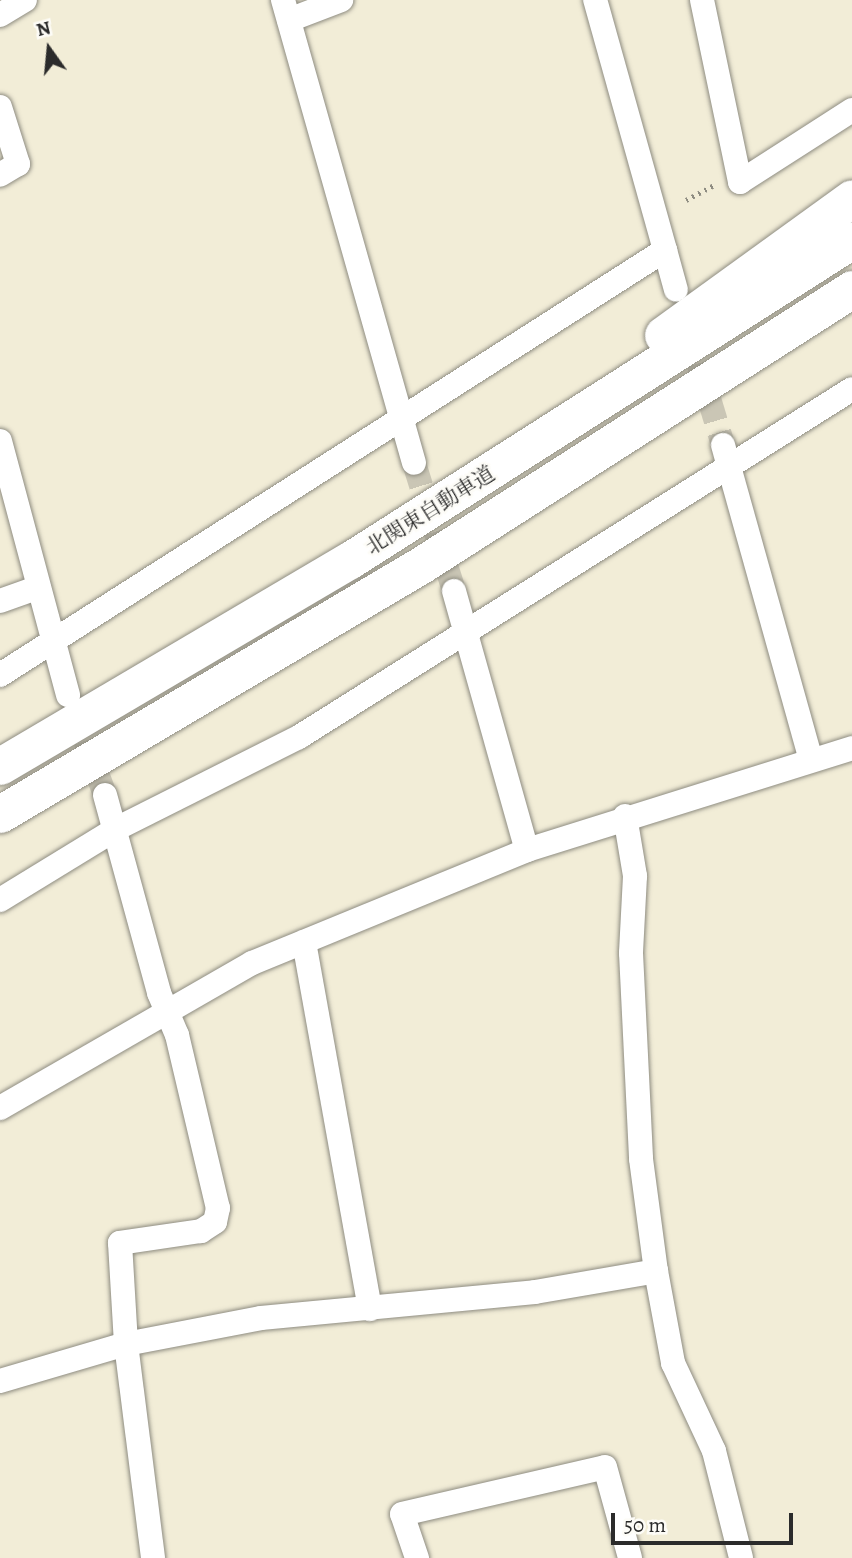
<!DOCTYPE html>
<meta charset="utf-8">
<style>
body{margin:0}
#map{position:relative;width:852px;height:1558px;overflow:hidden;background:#f2edd7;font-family:Alegreya,"Noto Serif JP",serif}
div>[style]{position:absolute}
.minor-tunnel>*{height:24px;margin-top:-12px;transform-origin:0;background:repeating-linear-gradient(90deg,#cac6b5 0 24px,transparent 0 36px)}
.path>*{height:4.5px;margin-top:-2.25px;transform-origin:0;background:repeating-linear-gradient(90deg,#8e8c81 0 2px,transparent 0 7px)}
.roads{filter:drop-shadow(0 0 2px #8e8c81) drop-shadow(0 0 2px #8e8c81)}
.minor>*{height:24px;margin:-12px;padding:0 12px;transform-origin:12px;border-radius:12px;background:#fff}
.highway>*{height:37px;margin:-18.5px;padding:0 18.5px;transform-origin:18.5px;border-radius:18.5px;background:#fff}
span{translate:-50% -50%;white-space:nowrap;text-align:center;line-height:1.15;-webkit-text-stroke:5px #fdfcf7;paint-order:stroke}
.street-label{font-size:21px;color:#2b2b2b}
.north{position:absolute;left:14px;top:14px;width:70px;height:70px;-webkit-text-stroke:5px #fdfcf7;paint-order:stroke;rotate:345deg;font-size:19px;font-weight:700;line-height:28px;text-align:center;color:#2b2b2b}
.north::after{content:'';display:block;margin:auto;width:24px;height:32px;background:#2b2b2b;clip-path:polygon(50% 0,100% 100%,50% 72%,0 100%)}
.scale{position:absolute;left:611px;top:1513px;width:182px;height:32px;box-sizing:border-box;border:4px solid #2b2b2b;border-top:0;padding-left:9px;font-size:21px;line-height:24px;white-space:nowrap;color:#2b2b2b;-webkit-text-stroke:5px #fdfcf7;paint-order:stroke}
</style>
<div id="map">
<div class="minor-tunnel">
<i style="left:688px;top:329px;width:121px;rotate:73.2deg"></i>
<i style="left:414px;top:463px;width:134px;rotate:72.6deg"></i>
<i style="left:73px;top:707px;width:94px;rotate:70deg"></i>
</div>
<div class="path">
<i style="left:686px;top:200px;width:34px;rotate:-28deg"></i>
</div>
<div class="roads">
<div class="minor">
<i style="left:283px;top:0;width:481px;rotate:74.2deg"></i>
<i style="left:702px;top:0;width:186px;rotate:78.2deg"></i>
<i style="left:740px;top:182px;width:133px;rotate:-32.7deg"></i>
<i style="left:0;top:15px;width:29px;rotate:-31deg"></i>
<i style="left:289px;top:20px;width:56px;rotate:-21deg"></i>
<i style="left:0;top:107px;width:60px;rotate:72.5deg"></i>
<i style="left:18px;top:164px;width:21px;rotate:149deg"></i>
<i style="left:665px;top:250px;width:41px;rotate:74.6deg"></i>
<i style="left:0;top:441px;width:263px;rotate:75deg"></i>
<i style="left:723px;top:445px;width:327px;rotate:74.4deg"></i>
<i style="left:454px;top:591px;width:269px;rotate:74.3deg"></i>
<i style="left:0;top:601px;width:41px;rotate:-19.7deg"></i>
<i style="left:0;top:675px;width:789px;rotate:-32.58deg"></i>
<i style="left:665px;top:250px;width:260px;rotate:-105.6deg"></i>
<i style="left:105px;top:795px;width:205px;rotate:74.7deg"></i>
<i style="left:159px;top:993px;width:46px;rotate:66.8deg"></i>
<i style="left:177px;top:1035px;width:178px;rotate:76.7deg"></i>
<i style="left:218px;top:1208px;width:14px;rotate:102deg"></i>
<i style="left:215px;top:1222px;width:17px;rotate:147deg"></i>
<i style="left:201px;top:1231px;width:82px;rotate:171.6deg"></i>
<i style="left:120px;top:1243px;width:101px;rotate:86.6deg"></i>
<i style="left:126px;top:1344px;width:216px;rotate:82.8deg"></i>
<i style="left:625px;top:816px;width:61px;rotate:80.5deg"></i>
<i style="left:635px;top:876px;width:77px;rotate:93deg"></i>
<i style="left:631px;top:953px;width:206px;rotate:87.2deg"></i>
<i style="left:641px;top:1159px;width:113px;rotate:82.4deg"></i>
<i style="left:656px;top:1271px;width:94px;rotate:79.5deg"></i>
<i style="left:673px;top:1363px;width:97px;rotate:65deg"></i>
<i style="left:714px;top:1451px;width:110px;rotate:75.8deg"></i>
<i style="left:0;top:900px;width:136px;rotate:-31.5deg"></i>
<i style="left:116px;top:829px;width:205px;rotate:-26.7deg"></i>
<i style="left:299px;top:737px;width:653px;rotate:-32.18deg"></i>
<i style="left:304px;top:942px;width:373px;rotate:79.8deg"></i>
<i style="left:0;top:1108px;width:291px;rotate:-29.9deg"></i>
<i style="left:252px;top:963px;width:297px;rotate:-22.3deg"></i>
<i style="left:527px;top:850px;width:341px;rotate:-17.4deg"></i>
<i style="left:0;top:1381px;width:131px;rotate:-16.4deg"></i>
<i style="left:126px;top:1344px;width:137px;rotate:-10.9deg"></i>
<i style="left:261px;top:1318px;width:275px;rotate:-5.4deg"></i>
<i style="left:535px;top:1292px;width:123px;rotate:-9.8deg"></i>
<i style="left:417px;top:1558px;width:46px;rotate:-108.8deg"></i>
<i style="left:402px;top:1514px;width:208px;rotate:-13deg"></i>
<i style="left:605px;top:1467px;width:94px;rotate:74.6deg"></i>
</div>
<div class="highway">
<i style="left:663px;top:335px;width:233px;rotate:-35.9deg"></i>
<i style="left:0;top:766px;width:406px;rotate:-30.5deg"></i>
<i style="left:350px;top:560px;width:595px;rotate:-32.52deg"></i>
<i style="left:0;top:814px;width:489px;rotate:-30.6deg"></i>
<i style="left:421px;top:565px;width:512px;rotate:-32.63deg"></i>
</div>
</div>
<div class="street-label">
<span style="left:430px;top:510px;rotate:-32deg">北関東自動車道</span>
</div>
<div class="north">N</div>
<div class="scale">50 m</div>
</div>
